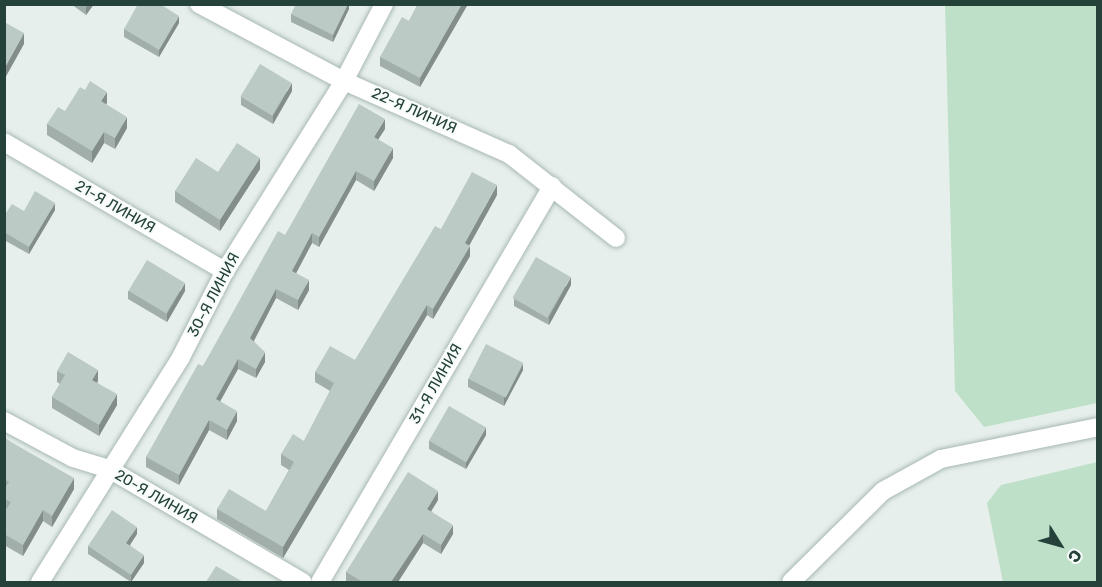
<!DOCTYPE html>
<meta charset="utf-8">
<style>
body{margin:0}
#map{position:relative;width:1102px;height:587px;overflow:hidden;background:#e6efeb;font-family:Rubik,sans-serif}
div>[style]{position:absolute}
.green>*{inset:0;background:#bfe0c8}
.roads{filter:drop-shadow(0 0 2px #a8b8b2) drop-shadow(0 0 2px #a8b8b2)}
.street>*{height:18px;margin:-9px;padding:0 9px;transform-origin:9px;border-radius:9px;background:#fff}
.wall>*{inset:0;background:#a1aea9}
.shaded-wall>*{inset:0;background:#838d89}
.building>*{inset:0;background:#bbcac4;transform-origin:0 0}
span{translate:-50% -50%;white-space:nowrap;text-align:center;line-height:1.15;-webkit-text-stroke:4.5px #f7fbf9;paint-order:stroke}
.street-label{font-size:15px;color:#24423a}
.frame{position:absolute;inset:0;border:6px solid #24423a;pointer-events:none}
.north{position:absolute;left:1030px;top:515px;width:60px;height:60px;-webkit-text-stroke:4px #f7fbf9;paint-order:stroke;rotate:127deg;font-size:16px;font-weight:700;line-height:24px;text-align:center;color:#24423a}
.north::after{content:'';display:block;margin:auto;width:21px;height:27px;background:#24423a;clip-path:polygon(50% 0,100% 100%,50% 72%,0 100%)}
</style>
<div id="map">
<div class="green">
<i style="clip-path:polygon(945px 5px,1097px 5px,1097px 403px,984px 427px,955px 391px)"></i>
<i style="clip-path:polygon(1097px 462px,1097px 582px,1003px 582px,987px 503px,1001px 485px)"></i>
</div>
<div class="roads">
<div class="street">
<i style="left:199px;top:4px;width:164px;rotate:28deg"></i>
<i style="left:344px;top:81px;width:180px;rotate:23.9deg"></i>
<i style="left:509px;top:154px;width:136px;rotate:38.1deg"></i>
<i style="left:4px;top:142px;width:256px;rotate:30.3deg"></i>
<i style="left:4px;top:421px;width:78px;rotate:28.2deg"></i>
<i style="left:73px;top:458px;width:38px;rotate:17deg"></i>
<i style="left:109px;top:469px;width:224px;rotate:30.3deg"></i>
<i style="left:40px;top:582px;width:266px;rotate:-57.9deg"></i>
<i style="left:181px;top:357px;width:97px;rotate:-62.9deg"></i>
<i style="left:225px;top:271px;width:224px;rotate:-57.9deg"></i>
<i style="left:344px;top:81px;width:87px;rotate:-62.5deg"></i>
<i style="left:320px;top:582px;width:459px;rotate:-59.6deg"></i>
<i style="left:791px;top:582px;width:129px;rotate:-44.7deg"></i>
<i style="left:883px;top:491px;width:66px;rotate:-28.9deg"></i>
<i style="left:941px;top:459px;width:160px;rotate:-11.5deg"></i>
</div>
</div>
<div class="wall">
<i style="clip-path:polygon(71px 4px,94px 4px,86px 15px)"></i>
<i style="clip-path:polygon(349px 4px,349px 9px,333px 42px,291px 22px,291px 14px)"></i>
<i style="clip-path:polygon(418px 4px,468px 4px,420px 87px,380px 66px,380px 57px,409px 21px)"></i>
<i style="clip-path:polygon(179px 23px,159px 57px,124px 37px,124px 29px)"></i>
<i style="clip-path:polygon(292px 91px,273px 124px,241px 105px,241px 97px)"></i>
<i style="clip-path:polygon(107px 103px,106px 104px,127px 128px,115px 149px,104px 143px,92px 163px,47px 135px,47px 124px,65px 111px)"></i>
<i style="clip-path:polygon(385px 129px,378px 139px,393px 158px,374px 191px,356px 180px,319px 247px,312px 243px,296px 273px,309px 290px,298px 310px,276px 298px,254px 341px,265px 362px,256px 378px,238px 369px,220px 401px,237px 421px,227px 440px,209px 430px,179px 485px,146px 467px,146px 457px,285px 235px)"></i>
<i style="clip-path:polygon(260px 169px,220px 231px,175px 202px,175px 191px,218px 172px)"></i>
<i style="clip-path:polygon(497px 195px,469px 246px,470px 256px,433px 319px,427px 315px,283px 558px,217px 519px,217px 509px,266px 511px,289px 470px,281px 465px,281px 454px,304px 441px,330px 391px,315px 382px,315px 372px,355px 360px)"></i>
<i style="clip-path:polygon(55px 210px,29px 254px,4px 240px,4px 216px,24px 211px)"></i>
<i style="clip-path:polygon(571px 285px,549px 325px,514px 306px,514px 298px)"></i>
<i style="clip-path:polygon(128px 291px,185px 291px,167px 322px,128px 299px)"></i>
<i style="clip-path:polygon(523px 370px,504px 406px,468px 387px,468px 379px)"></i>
<i style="clip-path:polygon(57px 371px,98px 381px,97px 382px,117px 405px,99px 436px,52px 408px,52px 397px,60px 384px,57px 382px)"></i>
<i style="clip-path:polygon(486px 435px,466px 469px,429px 449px,429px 441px)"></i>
<i style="clip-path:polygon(5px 438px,74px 489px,52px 527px,43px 521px,23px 556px,4px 545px,4px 513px,6px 511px,4px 510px)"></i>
<i style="clip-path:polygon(438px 500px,431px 511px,453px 534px,441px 554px,423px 543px,398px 582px,348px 582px,346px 581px,346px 572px)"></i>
<i style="clip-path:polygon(137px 534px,130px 545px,144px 563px,131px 582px,88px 554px,88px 546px)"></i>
</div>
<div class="shaded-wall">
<i style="clip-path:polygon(88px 4px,94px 4px,86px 15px,86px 8px)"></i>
<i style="clip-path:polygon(348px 4px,349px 4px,349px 9px,333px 42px,333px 35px)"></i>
<i style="clip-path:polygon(462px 4px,468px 4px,420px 87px,420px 78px)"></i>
<i style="clip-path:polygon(179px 16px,179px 23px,159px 57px,159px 50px)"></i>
<i style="clip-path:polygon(24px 33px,24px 44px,4px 80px,4px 69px)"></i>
<i style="clip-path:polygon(292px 83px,292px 91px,273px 124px,273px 116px)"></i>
<i style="clip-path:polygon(107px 92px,107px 103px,101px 112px,101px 101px)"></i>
<i style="clip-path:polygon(127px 117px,127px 128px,115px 149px,115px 138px)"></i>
<i style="clip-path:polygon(385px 119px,385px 129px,374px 146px,374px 137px)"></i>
<i style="clip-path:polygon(104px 132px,104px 143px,92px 163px,92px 151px)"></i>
<i style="clip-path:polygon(393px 148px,393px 158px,374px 191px,374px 181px)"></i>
<i style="clip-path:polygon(260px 158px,260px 169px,220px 231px,220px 220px)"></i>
<i style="clip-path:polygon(356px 171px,356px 180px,319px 247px,319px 237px)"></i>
<i style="clip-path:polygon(497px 185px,497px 195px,465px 253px,465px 243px)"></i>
<i style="clip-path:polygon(55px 203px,55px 210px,29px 254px,29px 247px)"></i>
<i style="clip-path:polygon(312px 233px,312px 243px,292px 281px,292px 271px)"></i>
<i style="clip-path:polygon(470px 246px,470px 256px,433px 319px,433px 309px)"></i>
<i style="clip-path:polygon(571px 277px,571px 285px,549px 325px,549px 317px)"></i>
<i style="clip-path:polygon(309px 280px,309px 290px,298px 310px,298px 300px)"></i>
<i style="clip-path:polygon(185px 283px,185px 291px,167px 322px,167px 314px)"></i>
<i style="clip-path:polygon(276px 289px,276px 298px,250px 348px,250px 338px)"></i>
<i style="clip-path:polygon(427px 305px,427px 315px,283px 558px,283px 547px)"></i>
<i style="clip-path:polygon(265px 352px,265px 362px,256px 378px,256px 369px)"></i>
<i style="clip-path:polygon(238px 359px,238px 369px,216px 409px,216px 399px)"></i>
<i style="clip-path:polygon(523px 363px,523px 370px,504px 406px,504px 398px)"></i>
<i style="clip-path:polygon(98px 370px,98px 381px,92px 391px,92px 380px)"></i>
<i style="clip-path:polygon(117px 394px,117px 405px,99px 436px,99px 425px)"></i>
<i style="clip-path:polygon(237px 411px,237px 421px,227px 440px,227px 430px)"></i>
<i style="clip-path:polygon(209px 420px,209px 430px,179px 485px,179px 475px)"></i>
<i style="clip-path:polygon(486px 427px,486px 435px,466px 469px,466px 462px)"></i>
<i style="clip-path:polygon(74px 478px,74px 489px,52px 527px,52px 516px)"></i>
<i style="clip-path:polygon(438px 491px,438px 500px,427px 518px,427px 509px)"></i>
<i style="clip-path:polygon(43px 510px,43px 521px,23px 556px,23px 545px)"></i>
<i style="clip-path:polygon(453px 525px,453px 534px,441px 554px,441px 545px)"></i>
<i style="clip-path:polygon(137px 527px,137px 534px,126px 551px,126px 543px)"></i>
<i style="clip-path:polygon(423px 534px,423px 543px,398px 582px,391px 582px)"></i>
<i style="clip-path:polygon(144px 555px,144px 563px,131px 582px,131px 575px)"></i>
</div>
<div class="building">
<i style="clip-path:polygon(138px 4px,160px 4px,179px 16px,159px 50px,124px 29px)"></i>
<i style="clip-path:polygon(296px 4px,348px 4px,333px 35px,291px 14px)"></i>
<i style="clip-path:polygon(418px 4px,462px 4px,420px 78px,380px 57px,402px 17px,409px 21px)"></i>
<i style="clip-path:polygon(6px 23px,24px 33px,4px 69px,4px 25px)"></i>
<i style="left:260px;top:64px;width:37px;height:38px;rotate:31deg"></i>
<i style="clip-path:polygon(90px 81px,107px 92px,101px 101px,127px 117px,115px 138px,104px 132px,92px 151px,47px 124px,58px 107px,65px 111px,80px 87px,85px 90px)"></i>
<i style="clip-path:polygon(359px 104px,385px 119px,374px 137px,393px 148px,374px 181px,356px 171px,319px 237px,312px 233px,292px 271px,309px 280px,298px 300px,276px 289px,250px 338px,265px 352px,256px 369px,238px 359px,216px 399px,237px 411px,227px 430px,209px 420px,179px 475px,146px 457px,198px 364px,203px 366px,278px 231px,285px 235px)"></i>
<i style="clip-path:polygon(237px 143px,260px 158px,220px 220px,175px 191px,196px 158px,218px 172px)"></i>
<i style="clip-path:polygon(472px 172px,497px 185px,465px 243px,470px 246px,433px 309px,427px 305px,283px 547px,217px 509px,229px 489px,266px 511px,294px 462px,281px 454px,293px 434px,304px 441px,334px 383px,315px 372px,330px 346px,355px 360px,435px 226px,441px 229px)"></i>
<i style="clip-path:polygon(35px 191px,55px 203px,29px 247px,4px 232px,4px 216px,12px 204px,24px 211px)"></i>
<i style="left:536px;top:257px;width:40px;height:47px;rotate:30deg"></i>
<i style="left:147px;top:260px;width:44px;height:36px;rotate:31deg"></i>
<i style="left:486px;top:344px;width:42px;height:39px;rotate:27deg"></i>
<i style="clip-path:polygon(68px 352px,98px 370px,92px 380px,117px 394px,99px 425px,52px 397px,65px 375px,57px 371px)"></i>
<i style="left:449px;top:406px;width:43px;height:40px;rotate:30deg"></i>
<i style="clip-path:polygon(4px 438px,74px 478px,52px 516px,43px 510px,23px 545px,4px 534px,4px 513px,11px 502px,4px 499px,4px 489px,9px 482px,4px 479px)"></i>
<i style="clip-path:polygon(408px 472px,438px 491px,427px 509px,453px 525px,441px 545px,423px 534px,391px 582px,363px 582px,346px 572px)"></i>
<i style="clip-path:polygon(112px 510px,137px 527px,126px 543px,144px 555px,131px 575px,88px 546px)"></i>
<i style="clip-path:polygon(216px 566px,243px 582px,206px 582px)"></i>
</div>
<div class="street-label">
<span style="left:414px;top:111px;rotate:24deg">22-Я ЛИНИЯ</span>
<span style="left:115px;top:207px;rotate:30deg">21-Я ЛИНИЯ</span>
<span style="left:214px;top:295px;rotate:-62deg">30-Я ЛИНИЯ</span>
<span style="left:436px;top:384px;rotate:-60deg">31-Я ЛИНИЯ</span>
<span style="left:156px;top:497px;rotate:30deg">20-Я ЛИНИЯ</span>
</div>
<div class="frame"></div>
<div class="north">С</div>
</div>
